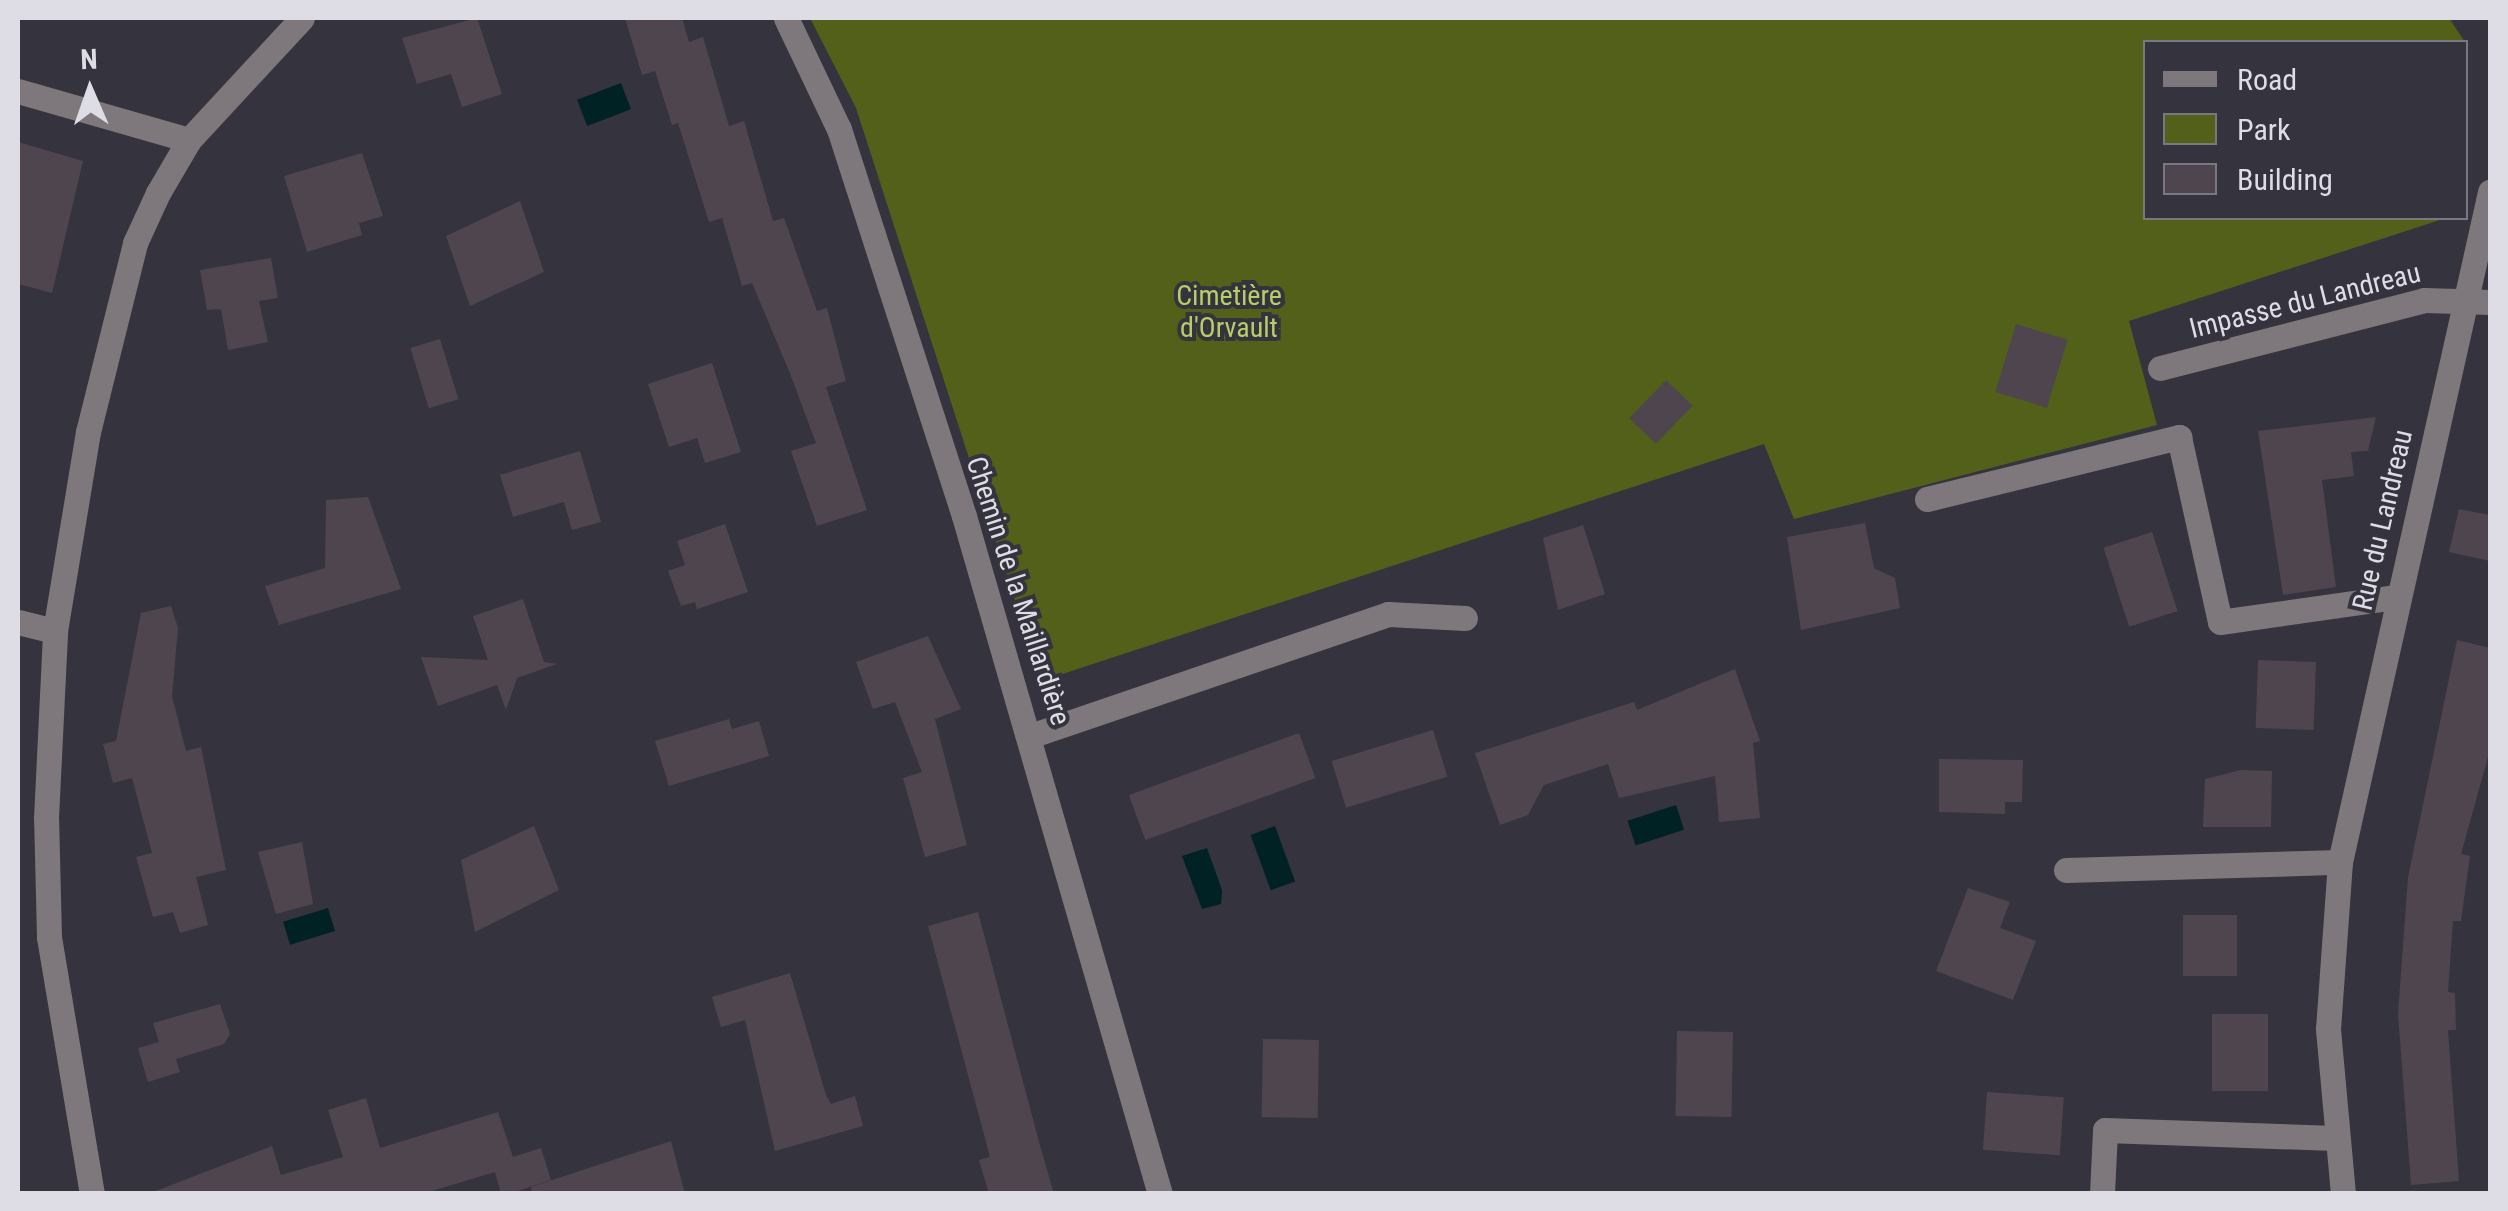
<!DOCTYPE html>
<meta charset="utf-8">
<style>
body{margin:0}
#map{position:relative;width:2508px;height:1211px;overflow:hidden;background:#35333e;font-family:"Roboto Condensed",sans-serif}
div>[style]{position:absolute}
.green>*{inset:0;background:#52601a}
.water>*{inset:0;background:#002225;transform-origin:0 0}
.building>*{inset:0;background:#4f454f;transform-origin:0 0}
.minor>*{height:25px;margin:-12.5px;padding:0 12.5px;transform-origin:12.5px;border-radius:12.5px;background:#7e787c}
span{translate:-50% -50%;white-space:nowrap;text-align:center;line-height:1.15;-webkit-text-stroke:8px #35333e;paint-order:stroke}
.park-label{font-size:28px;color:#b6ce67}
.street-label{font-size:28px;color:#dedce4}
.frame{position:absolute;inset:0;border:20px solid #dedce4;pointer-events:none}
.legend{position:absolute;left:2143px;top:40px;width:325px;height:180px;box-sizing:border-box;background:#35333e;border:2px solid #797780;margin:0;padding:12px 18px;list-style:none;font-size:30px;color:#dedce4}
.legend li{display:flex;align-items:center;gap:20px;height:50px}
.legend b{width:50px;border:2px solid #797780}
.north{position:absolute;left:40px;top:40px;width:100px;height:100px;-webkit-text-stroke:8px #35333e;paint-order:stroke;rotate:358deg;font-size:28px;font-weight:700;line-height:40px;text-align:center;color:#dedce4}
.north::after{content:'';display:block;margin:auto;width:35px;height:45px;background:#dedce4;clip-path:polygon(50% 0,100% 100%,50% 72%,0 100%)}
</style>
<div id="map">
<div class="green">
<i style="clip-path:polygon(810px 18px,2449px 18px,2465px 42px,2146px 42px,2146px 218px,2446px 218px,2129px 321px,2157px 425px,1794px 519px,1764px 444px,1041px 681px,856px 108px)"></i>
</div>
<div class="water">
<i style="left:621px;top:83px;width:28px;height:47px;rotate:69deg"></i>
<i style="left:1676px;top:805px;width:26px;height:51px;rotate:72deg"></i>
<i style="left:1275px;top:826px;width:59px;height:26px;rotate:70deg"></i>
<i style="clip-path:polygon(1207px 848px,1222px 890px,1221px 904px,1202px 909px,1182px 856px)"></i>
<i style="left:328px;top:908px;width:24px;height:47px;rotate:73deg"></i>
</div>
<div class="building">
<i style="clip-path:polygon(477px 18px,502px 94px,462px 107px,451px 74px,417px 84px,402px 38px)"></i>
<i style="clip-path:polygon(625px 18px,682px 18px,689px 42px,703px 37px,729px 126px,744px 121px,773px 221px,784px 218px,817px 311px,827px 308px,846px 381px,826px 387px,867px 510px,817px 526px,791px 451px,816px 443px,789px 371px,752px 283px,742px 286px,722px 218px,709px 222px,678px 123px,672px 125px,655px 71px,642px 75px)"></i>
<i style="clip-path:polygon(18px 142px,83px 161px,52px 293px,18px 284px)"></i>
<i style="clip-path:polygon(362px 153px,383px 216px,359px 223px,362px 235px,307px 252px,284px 176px)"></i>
<i style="clip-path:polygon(520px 201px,544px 272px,470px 306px,446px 236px)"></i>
<i style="clip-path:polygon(271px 258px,278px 298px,259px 301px,268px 342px,228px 350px,221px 309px,207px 310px,200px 270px)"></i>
<i style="left:2016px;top:324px;width:54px;height:71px;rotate:17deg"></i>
<i style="left:440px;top:339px;width:63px;height:31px;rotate:73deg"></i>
<i style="clip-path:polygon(712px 363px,741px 452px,705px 463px,697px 438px,669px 447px,648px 384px)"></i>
<i style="left:1666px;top:380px;width:37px;height:53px;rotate:44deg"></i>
<i style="clip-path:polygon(2376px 417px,2368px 451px,2351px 452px,2354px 476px,2322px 480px,2336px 587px,2283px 595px,2258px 431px)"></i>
<i style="clip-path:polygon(580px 451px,601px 522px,572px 530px,564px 502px,513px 517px,500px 475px)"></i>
<i style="clip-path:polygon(368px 497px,401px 589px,279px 625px,265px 586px,325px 568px,326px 500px)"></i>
<i style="clip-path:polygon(2459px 509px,2490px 515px,2490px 561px,2449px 552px)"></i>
<i style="clip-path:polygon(1865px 523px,1874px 568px,1895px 578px,1900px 608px,1801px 630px,1787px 537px)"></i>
<i style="clip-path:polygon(725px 524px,748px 592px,697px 609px,695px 602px,681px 606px,668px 571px,685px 565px,677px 541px)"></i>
<i style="clip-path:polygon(1583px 525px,1605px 594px,1558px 610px,1543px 538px)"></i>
<i style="left:2152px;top:532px;width:83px;height:51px;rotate:72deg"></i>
<i style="clip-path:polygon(523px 599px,544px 662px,557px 664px,517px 678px,506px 710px,497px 685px,438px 706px,421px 657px,488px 660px,473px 616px)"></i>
<i style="clip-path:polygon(171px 606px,178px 628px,172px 696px,186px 751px,201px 747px,226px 870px,196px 877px,208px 925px,180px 933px,173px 912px,153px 917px,136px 857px,152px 853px,132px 778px,113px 783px,103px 744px,116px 741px,141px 613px)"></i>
<i style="clip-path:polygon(928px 636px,961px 709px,935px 719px,967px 845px,925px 857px,903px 778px,922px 772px,895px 702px,873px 709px,856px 662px)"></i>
<i style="clip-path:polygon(2457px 640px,2490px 648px,2490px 750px,2461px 854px,2470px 856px,2461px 921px,2453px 921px,2448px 992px,2455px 993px,2456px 1030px,2448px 1030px,2459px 1181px,2411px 1185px,2398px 1014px,2408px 877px)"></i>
<i style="left:2258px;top:660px;width:58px;height:68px;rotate:2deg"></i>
<i style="clip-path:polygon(1735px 669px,1760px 741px,1753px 743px,1760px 818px,1719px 822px,1715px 776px,1619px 798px,1608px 764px,1544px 785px,1528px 815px,1500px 825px,1475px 753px,1634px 702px,1637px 710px)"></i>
<i style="clip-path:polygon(729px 719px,732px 729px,759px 721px,769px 756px,669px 786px,655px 741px)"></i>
<i style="left:1433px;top:730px;width:49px;height:106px;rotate:73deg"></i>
<i style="left:1299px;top:733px;width:48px;height:181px;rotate:70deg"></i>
<i style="clip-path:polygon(1939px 759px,2023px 760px,2022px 802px,2005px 802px,2005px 814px,1939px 812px)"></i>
<i style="clip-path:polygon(2241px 770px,2272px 771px,2271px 827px,2203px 827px,2205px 779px)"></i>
<i style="clip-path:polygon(534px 826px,559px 890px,475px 932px,461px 860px)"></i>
<i style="clip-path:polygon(302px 842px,313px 904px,276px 914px,258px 852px)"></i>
<i style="clip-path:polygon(1968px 888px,2010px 902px,2000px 928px,2036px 941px,2013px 1000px,1936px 971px)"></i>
<i style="clip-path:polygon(978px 912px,1039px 1142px,1054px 1194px,989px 1194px,979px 1160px,990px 1157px,928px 926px)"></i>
<i style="left:2183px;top:915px;width:54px;height:61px"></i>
<i style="clip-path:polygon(790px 973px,826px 1095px,831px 1104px,855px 1096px,863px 1126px,775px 1151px,745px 1020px,721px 1027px,712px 997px)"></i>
<i style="clip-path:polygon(220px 1004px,230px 1034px,224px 1044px,176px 1059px,180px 1072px,148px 1082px,138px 1048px,159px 1042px,153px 1023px)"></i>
<i style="left:2212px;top:1014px;width:56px;height:77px"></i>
<i style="left:1677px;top:1031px;width:56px;height:85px;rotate:1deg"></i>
<i style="left:1263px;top:1039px;width:56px;height:78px;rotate:1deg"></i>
<i style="left:1987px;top:1092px;width:77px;height:58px;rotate:4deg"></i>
<i style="clip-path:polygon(366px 1098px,380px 1148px,498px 1112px,513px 1157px,541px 1148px,551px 1180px,509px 1194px,501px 1194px,495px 1172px,422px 1194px,148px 1194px,272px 1146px,281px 1175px,343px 1157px,328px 1110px)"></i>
<i style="clip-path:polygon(671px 1141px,685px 1194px,532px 1194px,531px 1187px)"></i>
</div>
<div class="minor">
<i style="left:786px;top:18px;width:123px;rotate:64.5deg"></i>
<i style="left:839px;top:129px;width:407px;rotate:72.1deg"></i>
<i style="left:964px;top:516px;width:706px;rotate:73.88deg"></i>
<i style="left:18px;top:91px;width:178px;rotate:16deg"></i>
<i style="left:2160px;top:368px;width:273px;rotate:-14.4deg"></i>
<i style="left:2424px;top:300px;width:66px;rotate:1.7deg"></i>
<i style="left:1927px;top:499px;width:260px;rotate:-13.8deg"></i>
<i style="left:2179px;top:437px;width:189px;rotate:77.5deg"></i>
<i style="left:2220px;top:622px;width:178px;rotate:-8.1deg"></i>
<i style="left:18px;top:622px;width:38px;rotate:14deg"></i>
<i style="left:1033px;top:735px;width:375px;rotate:-18.8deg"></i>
<i style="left:1388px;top:614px;width:77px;rotate:3deg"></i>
<i style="left:2066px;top:870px;width:274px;rotate:-1.7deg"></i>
<i style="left:92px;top:1194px;width:261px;rotate:-99.5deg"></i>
<i style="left:49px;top:937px;width:119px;rotate:-91.4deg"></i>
<i style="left:46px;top:818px;width:187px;rotate:-87.2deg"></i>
<i style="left:55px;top:631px;width:202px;rotate:-80.6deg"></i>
<i style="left:88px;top:432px;width:195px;rotate:-76deg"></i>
<i style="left:135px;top:243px;width:55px;rotate:-65.3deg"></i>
<i style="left:158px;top:193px;width:61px;rotate:-59.7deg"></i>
<i style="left:189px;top:140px;width:166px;rotate:-47.2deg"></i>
<i style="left:2102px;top:1194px;width:64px;rotate:-87.3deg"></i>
<i style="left:2105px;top:1130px;width:230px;rotate:2deg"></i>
<i style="left:2343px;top:1194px;width:166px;rotate:-95.2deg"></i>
<i style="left:2328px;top:1029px;width:167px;rotate:-85.9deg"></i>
<i style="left:2340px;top:862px;width:687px;rotate:-77.38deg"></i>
</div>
<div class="park-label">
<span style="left:1229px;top:312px">Cimetière<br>d'Orvault</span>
</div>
<div class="street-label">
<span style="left:2305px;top:301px;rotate:-14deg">Impasse du Landreau</span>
<span style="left:2383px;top:520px;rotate:-77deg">Rue du Landreau</span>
<span style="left:1018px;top:591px;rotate:72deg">Chemin de la Maillardière</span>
</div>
<div class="frame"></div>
<ul class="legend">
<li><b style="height:12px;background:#7e787c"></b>Road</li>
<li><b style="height:28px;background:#52601a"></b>Park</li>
<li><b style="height:28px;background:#4f454f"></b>Building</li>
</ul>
<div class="north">N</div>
</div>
